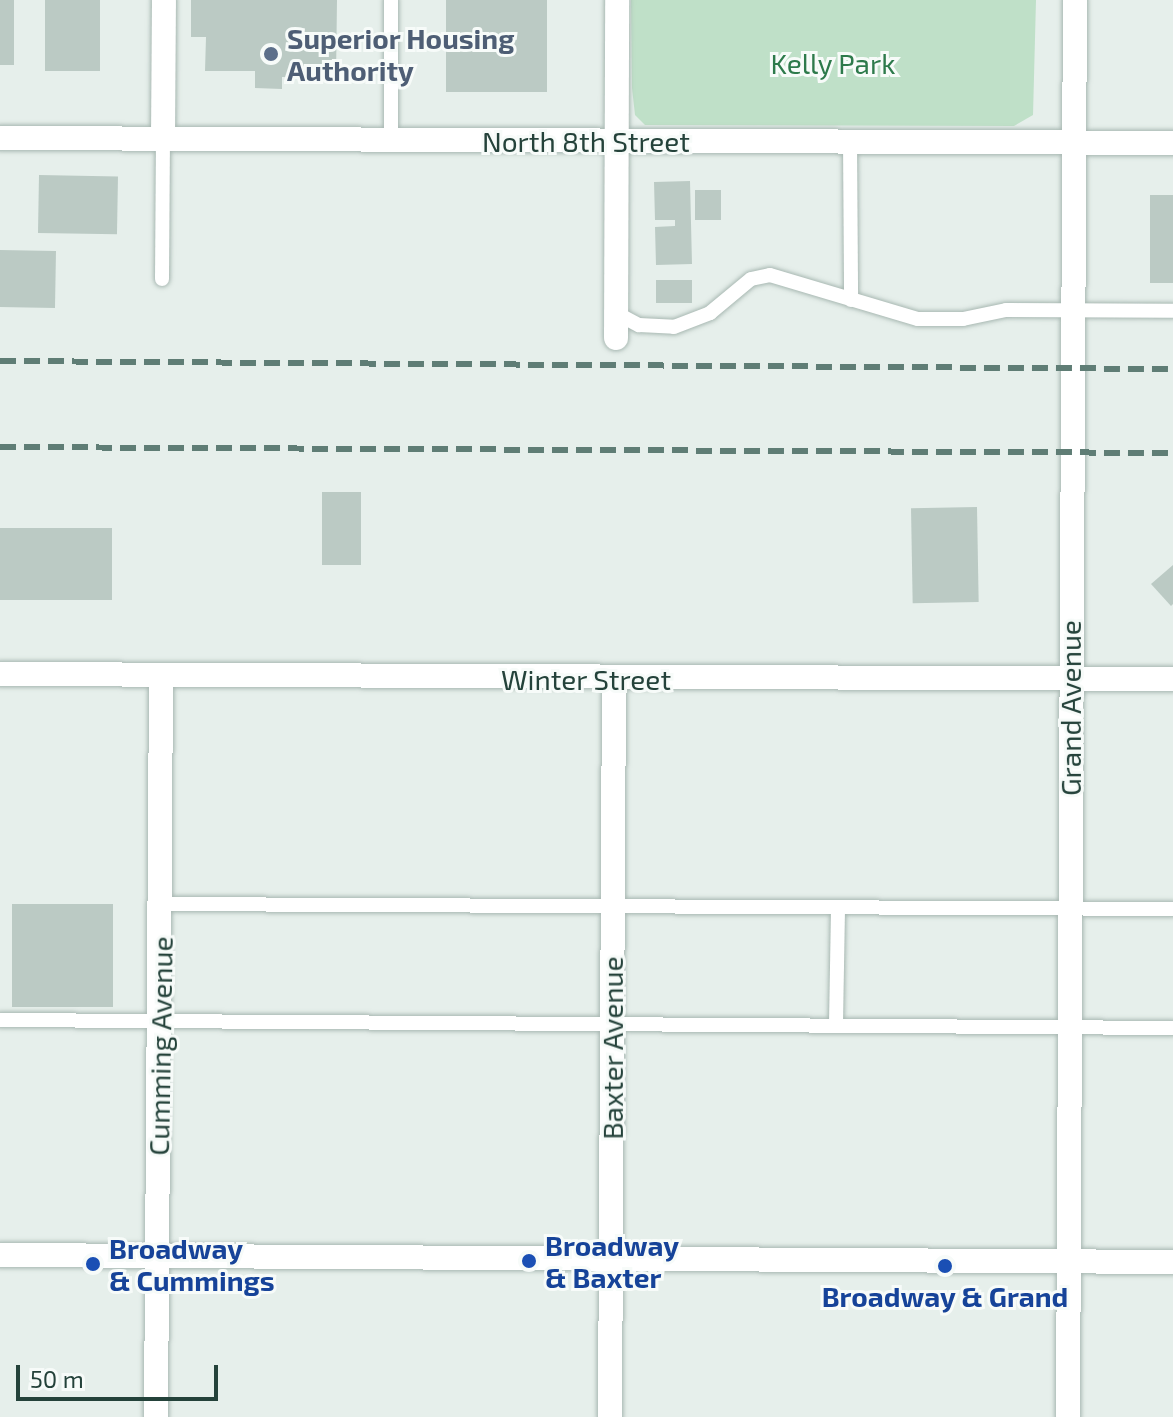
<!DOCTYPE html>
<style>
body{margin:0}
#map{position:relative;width:1173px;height:1417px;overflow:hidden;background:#e6efeb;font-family:"Exo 2",sans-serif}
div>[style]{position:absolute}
.green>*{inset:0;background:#bfe0c8}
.building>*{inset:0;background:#bbcac4;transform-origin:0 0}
.roads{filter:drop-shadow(0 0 2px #a8b8b2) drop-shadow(0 0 2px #a8b8b2)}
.lane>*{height:14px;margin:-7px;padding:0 7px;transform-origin:7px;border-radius:7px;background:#fff}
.street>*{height:24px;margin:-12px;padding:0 12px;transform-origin:12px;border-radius:12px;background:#fff}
.secondary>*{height:24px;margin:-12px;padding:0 12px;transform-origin:12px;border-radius:12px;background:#fff}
.rail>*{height:6px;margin-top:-3px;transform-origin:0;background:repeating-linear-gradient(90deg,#5f7d75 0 16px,transparent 0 24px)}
.dots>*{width:22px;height:22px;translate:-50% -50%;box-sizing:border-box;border:4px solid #f7fbf9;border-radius:50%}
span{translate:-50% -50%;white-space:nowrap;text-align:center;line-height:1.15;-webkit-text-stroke:6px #f7fbf9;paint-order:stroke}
.service-label{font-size:28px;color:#4e5e75;font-weight:700}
.left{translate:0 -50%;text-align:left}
.park-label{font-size:28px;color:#2d7a4b}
.street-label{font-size:28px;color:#24423a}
.transit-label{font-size:28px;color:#164399;font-weight:700}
.scale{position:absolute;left:16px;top:1365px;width:202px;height:36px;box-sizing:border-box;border:4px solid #24423a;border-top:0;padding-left:10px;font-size:24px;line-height:28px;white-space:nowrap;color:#24423a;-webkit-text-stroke:6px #f7fbf9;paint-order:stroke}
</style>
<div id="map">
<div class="green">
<i style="clip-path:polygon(631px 0,1036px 0,1033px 115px,1014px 126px,645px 125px,635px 115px,632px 88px)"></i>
</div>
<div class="building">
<i style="left:0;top:0;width:14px;height:65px"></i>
<i style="left:45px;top:0;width:55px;height:71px"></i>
<i style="clip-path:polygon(191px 0,337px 0,336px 78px,282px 77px,282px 89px,255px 88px,255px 71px,205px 71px,206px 37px,191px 37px)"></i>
<i style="left:446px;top:0;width:101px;height:92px"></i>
<i style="left:39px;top:175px;width:79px;height:58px;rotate:1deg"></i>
<i style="clip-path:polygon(690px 181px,692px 264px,656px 265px,655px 227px,675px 226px,675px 220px,655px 220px,654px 182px)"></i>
<i style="left:721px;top:190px;width:30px;height:26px;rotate:90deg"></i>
<i style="left:1150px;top:195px;width:23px;height:88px"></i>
<i style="left:0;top:250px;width:56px;height:57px;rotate:1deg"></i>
<i style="left:692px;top:280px;width:23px;height:36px;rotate:90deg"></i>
<i style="left:322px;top:492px;width:39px;height:73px"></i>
<i style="left:977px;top:507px;width:95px;height:66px;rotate:89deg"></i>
<i style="left:0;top:528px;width:112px;height:72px"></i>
<i style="clip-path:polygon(1173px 565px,1173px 604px,1171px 606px,1151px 584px)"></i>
<i style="left:12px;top:904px;width:101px;height:103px"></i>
</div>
<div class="roads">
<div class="lane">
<i style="left:391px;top:140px;width:140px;rotate:-90deg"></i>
<i style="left:850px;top:141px;width:159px;rotate:89.6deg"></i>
<i style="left:162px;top:279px;width:140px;rotate:-89.6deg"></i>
<i style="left:616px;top:313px;width:26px;rotate:28deg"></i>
<i style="left:639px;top:325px;width:35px;rotate:3deg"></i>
<i style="left:674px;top:327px;width:39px;rotate:-21deg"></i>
<i style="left:710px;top:313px;width:53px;rotate:-39.7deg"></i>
<i style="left:751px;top:279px;width:19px;rotate:-12deg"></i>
<i style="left:770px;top:275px;width:154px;rotate:16.6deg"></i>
<i style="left:918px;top:319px;width:45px"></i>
<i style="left:963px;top:319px;width:44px;rotate:-11.8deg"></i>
<i style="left:1006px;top:310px;width:167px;rotate:0.3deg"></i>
<i style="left:161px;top:904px;width:1012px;rotate:0.28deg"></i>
<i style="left:0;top:1020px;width:1173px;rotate:0.39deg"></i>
<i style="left:836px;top:1024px;width:117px;rotate:-89deg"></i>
</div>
<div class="street">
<i style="left:0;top:138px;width:1173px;rotate:0.24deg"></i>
<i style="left:163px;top:139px;width:139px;rotate:-89.6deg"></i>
<i style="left:616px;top:338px;width:338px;rotate:-89.8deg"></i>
<i style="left:0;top:1255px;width:1173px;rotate:0.34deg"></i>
<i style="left:156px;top:1417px;width:742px;rotate:-89.61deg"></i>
<i style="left:610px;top:1417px;width:738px;rotate:-89.69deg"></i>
<i style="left:1068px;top:1417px;width:1417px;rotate:-89.72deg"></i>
</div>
<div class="secondary">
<i style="left:0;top:674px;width:1173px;rotate:0.24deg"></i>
</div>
</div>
<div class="rail">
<i style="left:0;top:361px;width:1173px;rotate:0.39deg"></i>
<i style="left:0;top:447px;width:1173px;rotate:0.29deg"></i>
</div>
<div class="dots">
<i style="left:271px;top:54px;background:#5c6f8a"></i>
<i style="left:529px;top:1261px;background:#1a4fb4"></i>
<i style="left:93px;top:1264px;background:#1a4fb4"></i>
<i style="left:945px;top:1266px;background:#1a4fb4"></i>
</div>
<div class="service-label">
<span class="left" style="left:287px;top:54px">Superior Housing<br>Authority</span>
</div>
<div class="park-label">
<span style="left:833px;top:63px">Kelly Park</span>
</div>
<div class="street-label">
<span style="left:586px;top:141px">North 8th Street</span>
<span style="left:586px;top:679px">Winter Street</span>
<span style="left:1070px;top:708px;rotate:-90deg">Grand Avenue</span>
<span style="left:160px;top:1046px;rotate:-89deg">Cumming Avenue</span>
<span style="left:612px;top:1048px;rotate:-90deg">Baxter Avenue</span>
</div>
<div class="transit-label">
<span class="left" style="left:545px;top:1261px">Broadway<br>&amp; Baxter</span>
<span class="left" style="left:109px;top:1264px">Broadway<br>&amp; Cummings</span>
<span style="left:945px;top:1296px">Broadway &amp; Grand</span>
</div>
<div class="scale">50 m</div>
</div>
